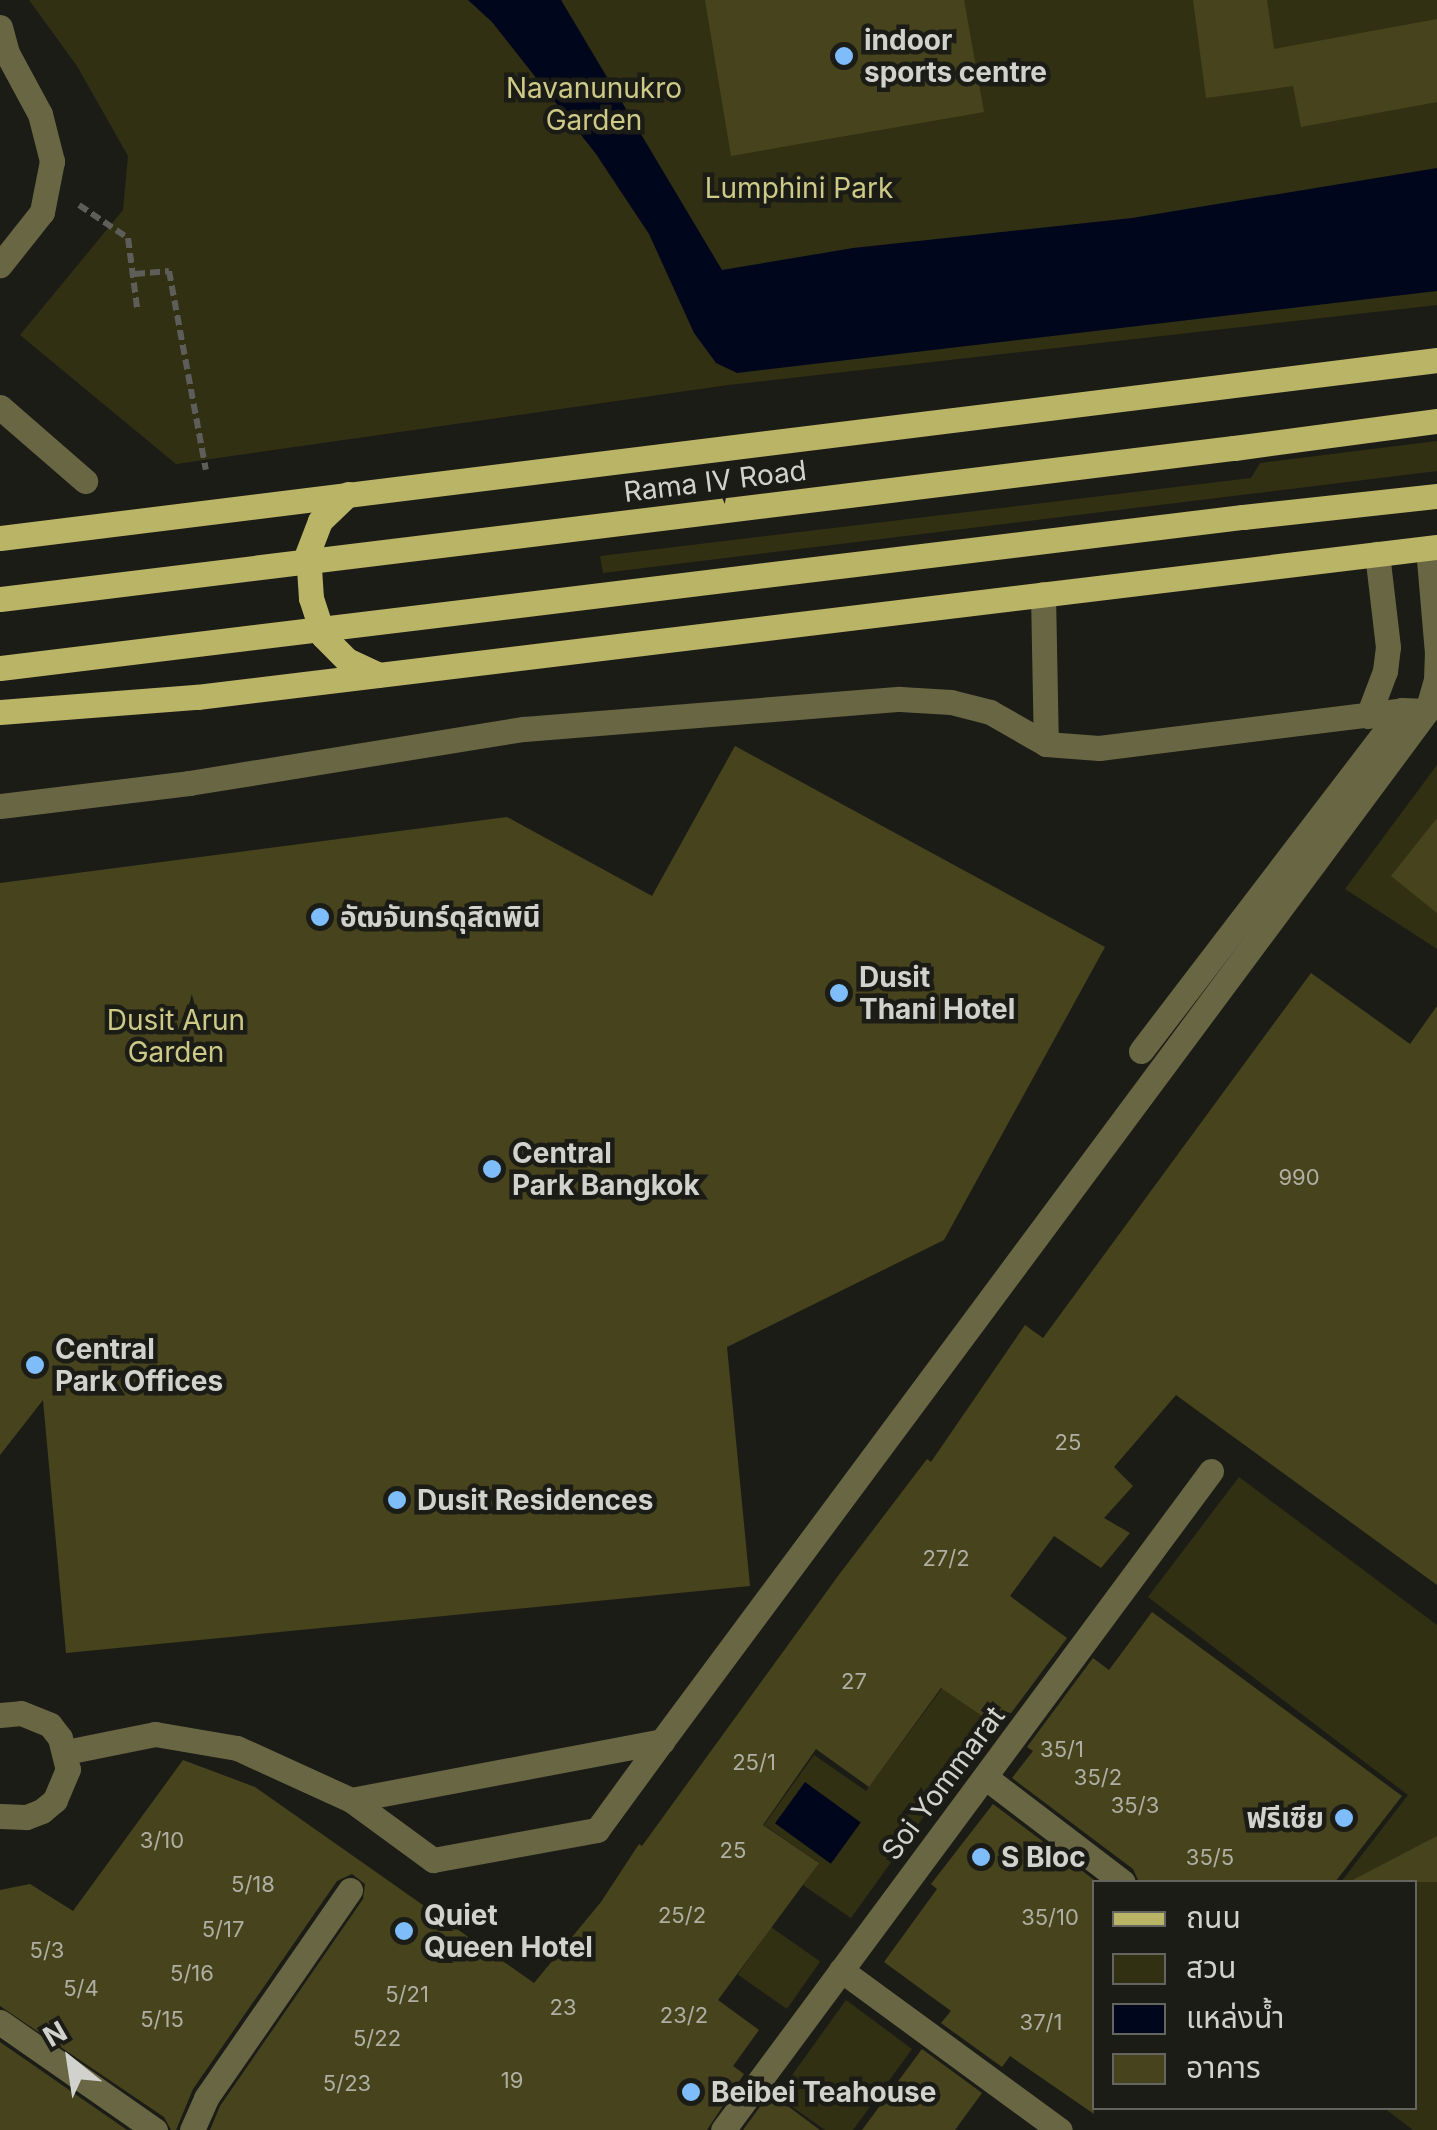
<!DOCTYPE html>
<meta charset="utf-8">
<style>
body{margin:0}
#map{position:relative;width:1437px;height:2130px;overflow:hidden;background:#1c1c17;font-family:Inter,"Noto Sans Thai",sans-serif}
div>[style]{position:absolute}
.green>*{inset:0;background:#323013;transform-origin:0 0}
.water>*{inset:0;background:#00061c;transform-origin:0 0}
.building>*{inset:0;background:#47441d}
.path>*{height:6px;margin-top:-3px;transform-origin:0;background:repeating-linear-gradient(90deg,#5d5d59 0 10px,transparent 0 15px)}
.minor>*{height:25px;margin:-12.5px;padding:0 12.5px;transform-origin:12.5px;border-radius:12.5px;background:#696743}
.major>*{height:25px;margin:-12.5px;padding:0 12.5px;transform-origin:12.5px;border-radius:12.5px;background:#bab467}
.major-bridge>*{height:25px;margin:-12.5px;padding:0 12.5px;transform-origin:12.5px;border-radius:12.5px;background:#bab467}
.dots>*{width:28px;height:28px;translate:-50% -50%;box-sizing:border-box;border:5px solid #1c1c17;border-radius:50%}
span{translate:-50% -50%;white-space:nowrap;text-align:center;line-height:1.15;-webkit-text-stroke:9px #1c1c17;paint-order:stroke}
.number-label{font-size:22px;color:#aeaea2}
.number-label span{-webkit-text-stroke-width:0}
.poi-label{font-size:28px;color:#d1d1ce;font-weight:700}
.left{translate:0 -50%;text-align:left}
.right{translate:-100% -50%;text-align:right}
.park-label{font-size:28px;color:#cdc986}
.street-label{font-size:28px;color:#d1d1ce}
.legend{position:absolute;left:1092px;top:1880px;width:325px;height:230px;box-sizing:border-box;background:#1c1c17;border:2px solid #646460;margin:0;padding:12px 18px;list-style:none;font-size:30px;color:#d1d1ce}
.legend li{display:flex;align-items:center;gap:20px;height:50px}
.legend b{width:50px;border:2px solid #646460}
.north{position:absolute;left:20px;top:2010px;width:100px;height:100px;-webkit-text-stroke:8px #1c1c17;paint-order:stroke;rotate:330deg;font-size:28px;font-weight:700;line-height:40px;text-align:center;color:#d1d1ce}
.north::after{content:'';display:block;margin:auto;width:35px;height:45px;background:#d1d1ce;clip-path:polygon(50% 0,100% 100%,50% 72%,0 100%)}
</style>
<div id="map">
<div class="green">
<i style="clip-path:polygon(29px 0,1437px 0,1437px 305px,728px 385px,176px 464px,20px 335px,123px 210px,128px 156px,77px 66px)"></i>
<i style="clip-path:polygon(1437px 441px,1437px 471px,603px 573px,600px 556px,1251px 478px,1260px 463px)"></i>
<i style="clip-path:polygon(1437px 765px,1437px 949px,1345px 889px)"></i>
<i style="clip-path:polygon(1239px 1477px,1437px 1625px,1437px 2130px,1413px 2130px,1384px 2108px,1414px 2108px,1414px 1882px,1341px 1882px,1408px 1795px,1148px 1597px)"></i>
<i style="clip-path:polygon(963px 1660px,1011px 1695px,851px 1918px,803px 1885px,818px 1862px,764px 1825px,814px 1755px,866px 1791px)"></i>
<i style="left:771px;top:1927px;width:60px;height:58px;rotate:35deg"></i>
<i style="clip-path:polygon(846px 2000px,912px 2049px,853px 2130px,825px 2130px,777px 2096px)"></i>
</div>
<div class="water">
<i style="clip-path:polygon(468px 0,561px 0,722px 270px,853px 248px,1132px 218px,1437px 168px,1437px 291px,737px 373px,716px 363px,694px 333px,649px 234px,596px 154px,492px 22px)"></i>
<i style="left:805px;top:1782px;width:69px;height:51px;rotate:36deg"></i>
</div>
<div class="building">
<i style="clip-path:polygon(705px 0,964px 0,984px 112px,731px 156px)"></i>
<i style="clip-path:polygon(1193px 0,1267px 0,1274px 49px,1437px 19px,1437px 102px,1301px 127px,1293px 86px,1206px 98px)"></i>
<i style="clip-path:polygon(735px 746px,1105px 947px,944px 1240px,727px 1347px,750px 1586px,66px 1653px,43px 1400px,0 1455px,0 883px,507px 817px,652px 896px)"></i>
<i style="clip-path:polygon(1437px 818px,1437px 913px,1391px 876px)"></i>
<i style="clip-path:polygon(1311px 973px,1410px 1044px,1437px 1006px,1437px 1585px,1176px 1395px,1114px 1467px,1133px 1486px,1104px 1518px,1130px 1533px,1101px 1568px,1054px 1536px,1010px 1596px,1067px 1638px,1000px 1728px,941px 1688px,869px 1787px,816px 1749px,763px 1825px,819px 1863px,718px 2000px,759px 2030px,733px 2066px,744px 2074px,707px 2130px,210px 2130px,220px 2106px,363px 1899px,365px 1884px,352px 1874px,337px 1881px,193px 2089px,176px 2130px,171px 2130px,164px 2117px,0 2006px,0 1890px,30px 1884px,73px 1911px,183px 1760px,255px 1787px,534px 1983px,601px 1902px,639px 1844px,642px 1846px,838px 1576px,927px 1459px,931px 1462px,1025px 1325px,1043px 1338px)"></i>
<i style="clip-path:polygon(1152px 1612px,1402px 1796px,1335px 1882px,1139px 1882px,1133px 1869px,1012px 1778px,1033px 1751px,1027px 1747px,1093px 1658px,1109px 1670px)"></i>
<i style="clip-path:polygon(993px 1804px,1097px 1882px,1094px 2114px,1010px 2056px,1002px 2067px,941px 2023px,951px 2011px,884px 1962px,937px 1889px,931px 1884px)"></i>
<i style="clip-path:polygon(1437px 1836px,1437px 1882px,1349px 1882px)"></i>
<i style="clip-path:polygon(0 2042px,127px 2130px,0 2130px)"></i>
<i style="clip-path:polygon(922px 2049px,982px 2093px,955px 2130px,862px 2130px)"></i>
<i style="clip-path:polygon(770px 2093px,820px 2130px,743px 2130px)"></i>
</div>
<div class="path">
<i style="left:79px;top:205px;width:59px;rotate:34deg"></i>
<i style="left:128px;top:238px;width:70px;rotate:82.6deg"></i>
<i style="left:135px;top:274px;width:34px;rotate:-5deg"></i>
<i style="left:169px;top:271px;width:202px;rotate:79.5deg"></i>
</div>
<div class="minor">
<i style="left:0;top:27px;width:27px;rotate:75deg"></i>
<i style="left:7px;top:53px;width:69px;rotate:61.6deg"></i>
<i style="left:40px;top:114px;width:49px;rotate:75.7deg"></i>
<i style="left:52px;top:161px;width:52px;rotate:101.1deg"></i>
<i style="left:42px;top:212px;width:68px;rotate:128.4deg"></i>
<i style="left:0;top:407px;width:113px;rotate:41deg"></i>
<i style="left:1043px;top:594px;width:150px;rotate:88.9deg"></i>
<i style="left:1368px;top:716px;width:48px;rotate:-69.3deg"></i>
<i style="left:1385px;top:671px;width:24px;rotate:-83deg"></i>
<i style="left:1388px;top:647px;width:94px;rotate:-96.7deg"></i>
<i style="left:0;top:806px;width:190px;rotate:-6.9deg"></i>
<i style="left:189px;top:783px;width:339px;rotate:-9.2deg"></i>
<i style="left:524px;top:729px;width:377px;rotate:-4.6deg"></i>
<i style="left:900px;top:699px;width:51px;rotate:3.4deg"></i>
<i style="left:951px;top:702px;width:40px;rotate:14.4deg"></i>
<i style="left:990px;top:712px;width:64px;rotate:29.7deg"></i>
<i style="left:1046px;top:744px;width:53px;rotate:4.3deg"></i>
<i style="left:1099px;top:748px;width:305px;rotate:-7.1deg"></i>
<i style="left:1402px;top:710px;width:25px;rotate:2deg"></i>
<i style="left:1141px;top:1051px;width:429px;rotate:-52.6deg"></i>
<i style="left:0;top:1715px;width:21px;rotate:-5deg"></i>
<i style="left:21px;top:1713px;width:31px;rotate:22deg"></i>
<i style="left:50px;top:1725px;width:16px;rotate:52deg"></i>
<i style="left:60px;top:1738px;width:32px;rotate:76deg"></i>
<i style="left:68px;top:1769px;width:34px;rotate:113deg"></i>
<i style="left:55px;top:1800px;width:17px;rotate:140deg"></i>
<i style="left:42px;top:1811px;width:17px;rotate:159deg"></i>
<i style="left:26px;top:1817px;width:26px;rotate:-178deg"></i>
<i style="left:66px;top:1752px;width:91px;rotate:-11.4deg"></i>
<i style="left:155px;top:1734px;width:83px;rotate:9.7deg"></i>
<i style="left:237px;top:1748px;width:125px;rotate:24.5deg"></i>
<i style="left:351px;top:1800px;width:317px;rotate:-10.7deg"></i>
<i style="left:662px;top:1741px;width:1283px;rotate:-53.4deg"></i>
<i style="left:1427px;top:711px;width:32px;rotate:-74deg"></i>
<i style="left:1436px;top:680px;width:27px;rotate:-88deg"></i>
<i style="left:1437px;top:653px;width:105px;rotate:-94.9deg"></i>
<i style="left:985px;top:1777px;width:173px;rotate:37.3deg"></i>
<i style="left:351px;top:1800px;width:102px;rotate:36.2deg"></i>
<i style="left:433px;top:1860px;width:167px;rotate:-10.4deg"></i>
<i style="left:597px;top:1830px;width:110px;rotate:-53.9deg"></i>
<i style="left:841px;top:1970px;width:271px;rotate:36.2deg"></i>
<i style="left:0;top:2022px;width:189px;rotate:34.9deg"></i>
<i style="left:192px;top:2130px;width:35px;rotate:-66deg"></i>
<i style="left:206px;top:2098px;width:253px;rotate:-55.3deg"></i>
<i style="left:723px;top:2130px;width:820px;rotate:-53.48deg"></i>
</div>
<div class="major">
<i style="left:1234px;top:448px;width:205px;rotate:-7.6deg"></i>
<i style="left:348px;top:494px;width:39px;rotate:136deg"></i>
<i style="left:320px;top:521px;width:34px;rotate:111deg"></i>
<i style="left:308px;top:553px;width:45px;rotate:86.2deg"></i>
<i style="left:311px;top:598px;width:40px;rotate:72deg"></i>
<i style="left:323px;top:636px;width:34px;rotate:45deg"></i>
<i style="left:347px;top:660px;width:35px;rotate:25deg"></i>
<i style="left:1243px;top:517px;width:195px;rotate:-6.2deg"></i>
<i style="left:0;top:538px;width:1448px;rotate:-7.06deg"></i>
<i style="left:0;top:712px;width:198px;rotate:-4.4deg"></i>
<i style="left:197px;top:697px;width:1249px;rotate:-6.9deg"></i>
</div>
<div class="major-bridge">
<i style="left:0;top:599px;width:1243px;rotate:-6.98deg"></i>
<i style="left:0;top:668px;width:1252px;rotate:-6.93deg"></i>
</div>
<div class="dots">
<i style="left:844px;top:56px;background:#7ebdf9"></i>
<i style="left:320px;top:917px;background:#7ebdf9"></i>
<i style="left:839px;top:993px;background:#7ebdf9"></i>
<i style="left:492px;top:1169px;background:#7ebdf9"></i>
<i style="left:35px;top:1365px;background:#7ebdf9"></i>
<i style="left:397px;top:1500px;background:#7ebdf9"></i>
<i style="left:1344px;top:1818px;background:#7ebdf9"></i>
<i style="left:981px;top:1857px;background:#7ebdf9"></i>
<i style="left:404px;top:1931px;background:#7ebdf9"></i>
<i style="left:691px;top:2092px;background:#7ebdf9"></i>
</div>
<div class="number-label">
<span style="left:1299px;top:1178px">990</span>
<span style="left:1068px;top:1443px">25</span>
<span style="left:946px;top:1559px">27/2</span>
<span style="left:854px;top:1682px">27</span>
<span style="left:1062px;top:1750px">35/1</span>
<span style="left:754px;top:1763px">25/1</span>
<span style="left:1098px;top:1778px">35/2</span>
<span style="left:1135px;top:1806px">35/3</span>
<span style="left:162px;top:1841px">3/10</span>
<span style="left:733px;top:1851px">25</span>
<span style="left:1210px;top:1858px">35/5</span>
<span style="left:253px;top:1885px">5/18</span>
<span style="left:682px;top:1916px">25/2</span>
<span style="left:1050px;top:1918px">35/10</span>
<span style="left:223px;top:1930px">5/17</span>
<span style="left:47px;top:1951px">5/3</span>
<span style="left:192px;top:1974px">5/16</span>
<span style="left:81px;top:1989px">5/4</span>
<span style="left:407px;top:1995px">5/21</span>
<span style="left:563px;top:2008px">23</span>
<span style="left:684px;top:2016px">23/2</span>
<span style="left:162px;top:2020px">5/15</span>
<span style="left:1041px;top:2023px">37/1</span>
<span style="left:377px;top:2039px">5/22</span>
<span style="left:512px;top:2081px">19</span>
<span style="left:347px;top:2084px">5/23</span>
</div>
<div class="poi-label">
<span class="left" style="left:864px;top:56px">indoor<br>sports centre</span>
<span class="left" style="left:340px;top:917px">อัฒจันทร์ดุสิตพินี</span>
<span class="left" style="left:859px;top:993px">Dusit<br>Thani Hotel</span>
<span class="left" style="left:512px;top:1169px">Central<br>Park Bangkok</span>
<span class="left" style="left:55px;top:1365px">Central<br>Park Offices</span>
<span class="left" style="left:417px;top:1500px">Dusit Residences</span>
<span class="right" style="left:1324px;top:1818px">ฟรีเซีย</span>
<span class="left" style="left:1001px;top:1857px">S Bloc</span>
<span class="left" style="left:424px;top:1931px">Quiet<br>Queen Hotel</span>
<span class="left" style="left:711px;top:2092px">Beibei Teahouse</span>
</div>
<div class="park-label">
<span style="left:594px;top:104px">Navanunukro<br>Garden</span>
<span style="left:799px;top:188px">Lumphini Park</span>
<span style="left:176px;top:1036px">Dusit Arun<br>Garden</span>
</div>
<div class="street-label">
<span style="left:715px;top:481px;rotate:-7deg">Rama IV Road</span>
<span style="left:943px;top:1783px;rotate:-53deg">Soi Yommarat</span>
</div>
<ul class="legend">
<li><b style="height:12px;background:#bab467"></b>ถนน</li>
<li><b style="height:28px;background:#323013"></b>สวน</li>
<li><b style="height:28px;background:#00061c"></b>แหล่งน้ำ</li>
<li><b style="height:28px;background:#47441d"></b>อาคาร</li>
</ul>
<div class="north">N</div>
</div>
